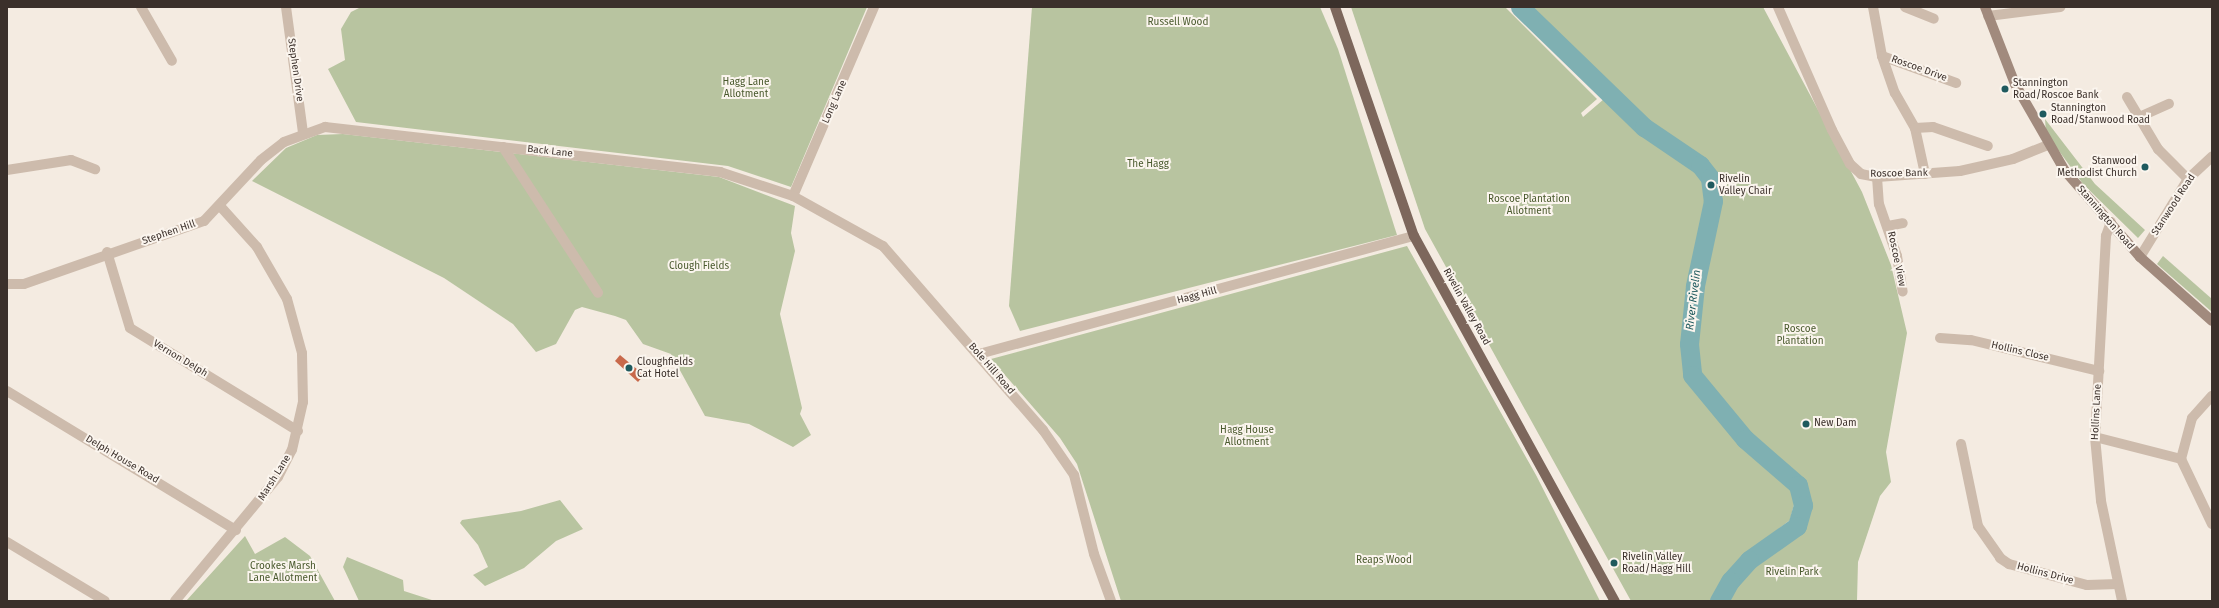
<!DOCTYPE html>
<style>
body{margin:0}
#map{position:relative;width:2219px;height:608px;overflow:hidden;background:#f4ebe1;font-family:"Fira Sans",sans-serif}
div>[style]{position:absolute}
.green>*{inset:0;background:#b8c4a0}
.river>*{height:19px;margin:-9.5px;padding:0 9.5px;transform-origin:9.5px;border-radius:9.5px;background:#7fb0b2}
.building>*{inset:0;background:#c8694b}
.street>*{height:10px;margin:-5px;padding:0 5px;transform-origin:5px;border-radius:5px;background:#cdbbac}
.secondary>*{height:10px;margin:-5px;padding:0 5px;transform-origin:5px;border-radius:5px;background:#a18a7d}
.primary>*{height:10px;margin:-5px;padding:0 5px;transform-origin:5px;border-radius:5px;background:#7d675c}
.dots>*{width:11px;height:11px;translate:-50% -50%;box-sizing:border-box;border:2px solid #fbf5ee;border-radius:50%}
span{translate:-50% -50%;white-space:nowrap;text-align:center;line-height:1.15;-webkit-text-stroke:4px #fbf5ee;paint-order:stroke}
.park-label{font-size:10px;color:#4a5a2e}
.street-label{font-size:10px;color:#3b302b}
.poi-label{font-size:10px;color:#3b302b}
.left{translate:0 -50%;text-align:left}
.right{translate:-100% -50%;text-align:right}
.water-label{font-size:11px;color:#1f5a5e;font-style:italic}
.frame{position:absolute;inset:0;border:8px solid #3b302b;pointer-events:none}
</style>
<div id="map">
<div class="green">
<i style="clip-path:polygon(361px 7px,867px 7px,791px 187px,728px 166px,356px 122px,328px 69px,345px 60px,341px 29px,351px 12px)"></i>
<i style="clip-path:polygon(1032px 7px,1320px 7px,1338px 49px,1397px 235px,1020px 331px,1009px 306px)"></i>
<i style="clip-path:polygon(1351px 7px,1505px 7px,1597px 99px,1581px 113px,1583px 117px,1604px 99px,1640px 133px,1706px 177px,1710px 203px,1692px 267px,1684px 317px,1683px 349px,1689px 382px,1749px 454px,1777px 473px,1791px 489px,1795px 500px,1790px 520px,1747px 553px,1747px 560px,1714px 601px,1631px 601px,1425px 229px)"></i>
<i style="clip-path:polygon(1531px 7px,1763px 7px,1862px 192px,1891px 265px,1907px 333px,1886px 452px,1891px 482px,1880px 496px,1858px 562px,1857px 601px,1726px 601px,1742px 578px,1801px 531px,1807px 505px,1800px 482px,1741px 428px,1699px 378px,1693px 346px,1703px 266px,1716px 230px,1718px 195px,1712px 170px,1642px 117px)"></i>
<i style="clip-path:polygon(2045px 119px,2095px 184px,2145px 230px,2138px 238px,2083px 184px,2046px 133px)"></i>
<i style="clip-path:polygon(343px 134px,719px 177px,795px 206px,791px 233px,795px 251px,780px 314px,802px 408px,800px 414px,811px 435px,793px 447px,749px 424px,705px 416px,671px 354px,643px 344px,626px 320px,615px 316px,582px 307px,575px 310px,556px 344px,536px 352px,513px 324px,444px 278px,252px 181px,286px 148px,317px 135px)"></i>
<i style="clip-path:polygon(1407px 246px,1536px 475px,1600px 601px,1121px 601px,1077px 464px,1060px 438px,991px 359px)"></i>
<i style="clip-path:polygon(2163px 256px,2212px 299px,2212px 312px,2157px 264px)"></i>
<i style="clip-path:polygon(560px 500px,583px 529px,556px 541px,524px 568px,485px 586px,473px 575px,488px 567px,478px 545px,460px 523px,462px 520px,521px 511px)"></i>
<i style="clip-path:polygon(245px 536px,255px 554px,285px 537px,310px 556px,335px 601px,186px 601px)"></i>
<i style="clip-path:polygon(347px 557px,403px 580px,404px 591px,435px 601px,359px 601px,343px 567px)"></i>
</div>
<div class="river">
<i style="left:1520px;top:7px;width:173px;rotate:44.1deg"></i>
<i style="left:1644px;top:127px;width:68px;rotate:34.2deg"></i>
<i style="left:1700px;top:165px;width:16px;rotate:52deg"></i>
<i style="left:1710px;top:178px;width:23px;rotate:83deg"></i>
<i style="left:1713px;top:201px;width:87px;rotate:102deg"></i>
<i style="left:1695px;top:286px;width:58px;rotate:95.9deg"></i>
<i style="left:1689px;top:344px;width:31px;rotate:84deg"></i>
<i style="left:1692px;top:375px;width:83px;rotate:50.4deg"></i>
<i style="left:1745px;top:439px;width:70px;rotate:41deg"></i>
<i style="left:1798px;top:485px;width:21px;rotate:76deg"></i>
<i style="left:1803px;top:505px;width:22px;rotate:106deg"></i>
<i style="left:1797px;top:526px;width:59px;rotate:144.7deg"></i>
<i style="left:1749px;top:560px;width:28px;rotate:132deg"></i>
<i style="left:1730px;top:581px;width:23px;rotate:119deg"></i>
</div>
<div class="building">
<i style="clip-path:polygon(620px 355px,644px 375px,638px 382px,615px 361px)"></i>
</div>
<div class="street">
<i style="left:141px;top:7px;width:62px;rotate:60.1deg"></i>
<i style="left:286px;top:7px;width:127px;rotate:82.3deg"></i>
<i style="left:1778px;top:7px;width:134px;rotate:66.3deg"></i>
<i style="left:1832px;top:130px;width:38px;rotate:62deg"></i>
<i style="left:1850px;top:164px;width:15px;rotate:42deg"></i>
<i style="left:1861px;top:174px;width:16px;rotate:11deg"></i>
<i style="left:1877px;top:177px;width:83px;rotate:-4.1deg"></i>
<i style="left:1960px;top:171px;width:54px;rotate:-12.8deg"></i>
<i style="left:2013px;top:159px;width:38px;rotate:-22deg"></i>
<i style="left:1873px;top:7px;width:50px;rotate:79.6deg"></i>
<i style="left:1882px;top:56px;width:39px;rotate:71deg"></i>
<i style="left:1895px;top:93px;width:40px;rotate:60.3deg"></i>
<i style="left:1915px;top:128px;width:47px;rotate:77.7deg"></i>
<i style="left:1905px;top:7px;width:31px;rotate:22deg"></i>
<i style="left:1988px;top:16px;width:73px;rotate:-7.1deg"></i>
<i style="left:1882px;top:56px;width:79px;rotate:20deg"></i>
<i style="left:2127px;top:97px;width:61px;rotate:59.2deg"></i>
<i style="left:2158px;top:149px;width:42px;rotate:45deg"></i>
<i style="left:2137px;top:118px;width:35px;rotate:-24deg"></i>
<i style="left:1915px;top:128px;width:18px;rotate:-3deg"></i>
<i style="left:1933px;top:127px;width:58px;rotate:19.1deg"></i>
<i style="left:503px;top:147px;width:174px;rotate:56.9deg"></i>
<i style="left:7px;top:170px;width:65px;rotate:-8.9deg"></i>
<i style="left:71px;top:160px;width:26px;rotate:21deg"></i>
<i style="left:1877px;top:177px;width:27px;rotate:86deg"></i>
<i style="left:1879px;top:204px;width:55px;rotate:70.9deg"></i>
<i style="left:1897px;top:256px;width:36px;rotate:81deg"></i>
<i style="left:793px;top:196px;width:206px;rotate:-66.8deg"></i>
<i style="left:2111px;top:222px;width:15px;rotate:110deg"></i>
<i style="left:2106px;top:236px;width:201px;rotate:93.1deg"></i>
<i style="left:2095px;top:437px;width:64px;rotate:84.6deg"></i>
<i style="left:2101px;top:501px;width:102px;rotate:78.1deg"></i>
<i style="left:1888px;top:226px;width:15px;rotate:-11deg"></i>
<i style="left:107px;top:252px;width:79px;rotate:73.2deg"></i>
<i style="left:130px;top:328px;width:197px;rotate:31.5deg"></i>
<i style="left:2140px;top:257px;width:92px;rotate:-58.4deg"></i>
<i style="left:2188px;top:179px;width:33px;rotate:-43deg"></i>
<i style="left:7px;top:284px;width:17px"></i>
<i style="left:24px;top:284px;width:191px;rotate:-19.3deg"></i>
<i style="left:204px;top:221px;width:83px;rotate:-46.9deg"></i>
<i style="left:261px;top:160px;width:29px;rotate:-38deg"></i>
<i style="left:284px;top:142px;width:44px;rotate:-20.1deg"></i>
<i style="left:325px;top:127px;width:398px;rotate:6.5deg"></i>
<i style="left:720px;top:172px;width:77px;rotate:18.2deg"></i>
<i style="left:793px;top:196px;width:103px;rotate:29.1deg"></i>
<i style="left:883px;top:246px;width:244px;rotate:49deg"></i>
<i style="left:1043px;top:430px;width:55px;rotate:55.4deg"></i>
<i style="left:1074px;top:475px;width:81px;rotate:75.8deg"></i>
<i style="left:1094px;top:554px;width:50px;rotate:70.1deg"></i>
<i style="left:1940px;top:338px;width:31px;rotate:4deg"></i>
<i style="left:1971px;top:340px;width:132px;rotate:13.6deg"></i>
<i style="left:979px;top:354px;width:451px;rotate:-15.2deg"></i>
<i style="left:7px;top:391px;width:268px;rotate:31.3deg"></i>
<i style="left:2095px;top:437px;width:89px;rotate:14.3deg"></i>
<i style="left:2181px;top:459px;width:72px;rotate:64.5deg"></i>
<i style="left:1961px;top:444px;width:84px;rotate:78.3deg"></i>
<i style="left:1978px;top:526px;width:39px;rotate:55deg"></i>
<i style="left:2000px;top:558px;width:11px;rotate:34deg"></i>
<i style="left:2009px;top:564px;width:81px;rotate:15.1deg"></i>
<i style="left:2087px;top:585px;width:31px;rotate:-2deg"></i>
<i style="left:2181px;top:459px;width:42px;rotate:-75deg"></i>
<i style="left:2192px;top:418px;width:30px;rotate:-48deg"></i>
<i style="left:7px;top:542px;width:114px;rotate:31deg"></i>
<i style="left:175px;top:601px;width:161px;rotate:-50.3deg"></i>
<i style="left:278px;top:477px;width:30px;rotate:-63deg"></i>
<i style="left:292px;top:450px;width:49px;rotate:-77.1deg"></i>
<i style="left:303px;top:402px;width:49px;rotate:-91.2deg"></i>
<i style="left:302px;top:353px;width:56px;rotate:-105.5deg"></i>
<i style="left:287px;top:299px;width:60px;rotate:-120deg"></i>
<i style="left:257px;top:247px;width:55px;rotate:-132.1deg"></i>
</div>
<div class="secondary">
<i style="left:1985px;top:7px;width:83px;rotate:68.7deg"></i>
<i style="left:2015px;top:84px;width:100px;rotate:60.1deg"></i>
<i style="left:2065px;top:171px;width:114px;rotate:48.9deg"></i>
<i style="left:2140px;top:257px;width:96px;rotate:41.6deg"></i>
</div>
<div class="primary">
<i style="left:1335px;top:7px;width:242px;rotate:71deg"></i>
<i style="left:1414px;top:236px;width:417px;rotate:61.2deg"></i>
</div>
<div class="dots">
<i style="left:2005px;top:89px;background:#1f5a5e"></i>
<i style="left:2043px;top:114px;background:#1f5a5e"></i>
<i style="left:2145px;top:167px;background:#1f5a5e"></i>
<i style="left:1711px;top:185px;background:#1f5a5e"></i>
<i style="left:629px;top:368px;background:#1f5a5e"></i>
<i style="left:1806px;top:424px;background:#1f5a5e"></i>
<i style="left:1614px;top:563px;background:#1f5a5e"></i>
</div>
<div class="park-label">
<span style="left:1178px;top:23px">Russell Wood</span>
<span style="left:746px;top:88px">Hagg Lane<br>Allotment</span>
<span style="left:1148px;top:165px">The Hagg</span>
<span style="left:1529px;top:205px">Roscoe Plantation<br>Allotment</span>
<span style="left:699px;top:267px">Clough Fields</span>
<span style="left:1800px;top:335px">Roscoe<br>Plantation</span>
<span style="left:1247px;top:436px">Hagg House<br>Allotment</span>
<span style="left:1384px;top:561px">Reaps Wood</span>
<span style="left:283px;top:572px">Crookes Marsh<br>Lane Allotment</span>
<span style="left:1792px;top:573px">Rivelin Park</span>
</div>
<div class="street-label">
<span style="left:1919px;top:69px;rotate:20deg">Roscoe Drive</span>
<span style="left:295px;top:70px;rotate:82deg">Stephen Drive</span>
<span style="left:835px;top:102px;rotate:-66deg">Long Lane</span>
<span style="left:550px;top:152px;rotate:6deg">Back Lane</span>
<span style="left:1899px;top:174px;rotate:-1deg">Roscoe Bank</span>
<span style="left:2174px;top:205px;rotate:-57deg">Stanwood Road</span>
<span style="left:2105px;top:218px;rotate:49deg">Stannington Road</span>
<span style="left:169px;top:233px;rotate:-19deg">Stephen Hill</span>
<span style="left:1896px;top:259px;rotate:78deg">Roscoe View</span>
<span style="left:1197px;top:296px;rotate:-15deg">Hagg Hill</span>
<span style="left:1466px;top:307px;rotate:61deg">Rivelin Valley Road</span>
<span style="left:2020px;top:352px;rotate:13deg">Hollins Close</span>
<span style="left:180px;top:359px;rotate:31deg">Vernon Delph</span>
<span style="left:991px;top:369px;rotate:49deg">Bole Hill Road</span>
<span style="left:2097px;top:412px;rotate:-87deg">Hollins Lane</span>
<span style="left:122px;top:460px;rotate:31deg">Delph House Road</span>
<span style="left:275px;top:478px;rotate:-58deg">Marsh Lane</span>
<span style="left:2045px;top:574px;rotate:15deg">Hollins Drive</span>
</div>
<div class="poi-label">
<span class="left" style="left:2013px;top:89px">Stannington<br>Road/Roscoe Bank</span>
<span class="left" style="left:2051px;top:114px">Stannington<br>Road/Stanwood Road</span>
<span class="right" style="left:2137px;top:167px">Stanwood<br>Methodist Church</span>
<span class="left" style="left:1719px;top:185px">Rivelin<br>Valley Chair</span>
<span class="left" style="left:637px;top:368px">Cloughfields<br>Cat Hotel</span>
<span class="left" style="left:1814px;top:424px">New Dam</span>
<span class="left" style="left:1622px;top:563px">Rivelin Valley<br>Road/Hagg Hill</span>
</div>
<div class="water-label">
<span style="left:1694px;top:300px;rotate:-83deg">River Rivelin</span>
</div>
<div class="frame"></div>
</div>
